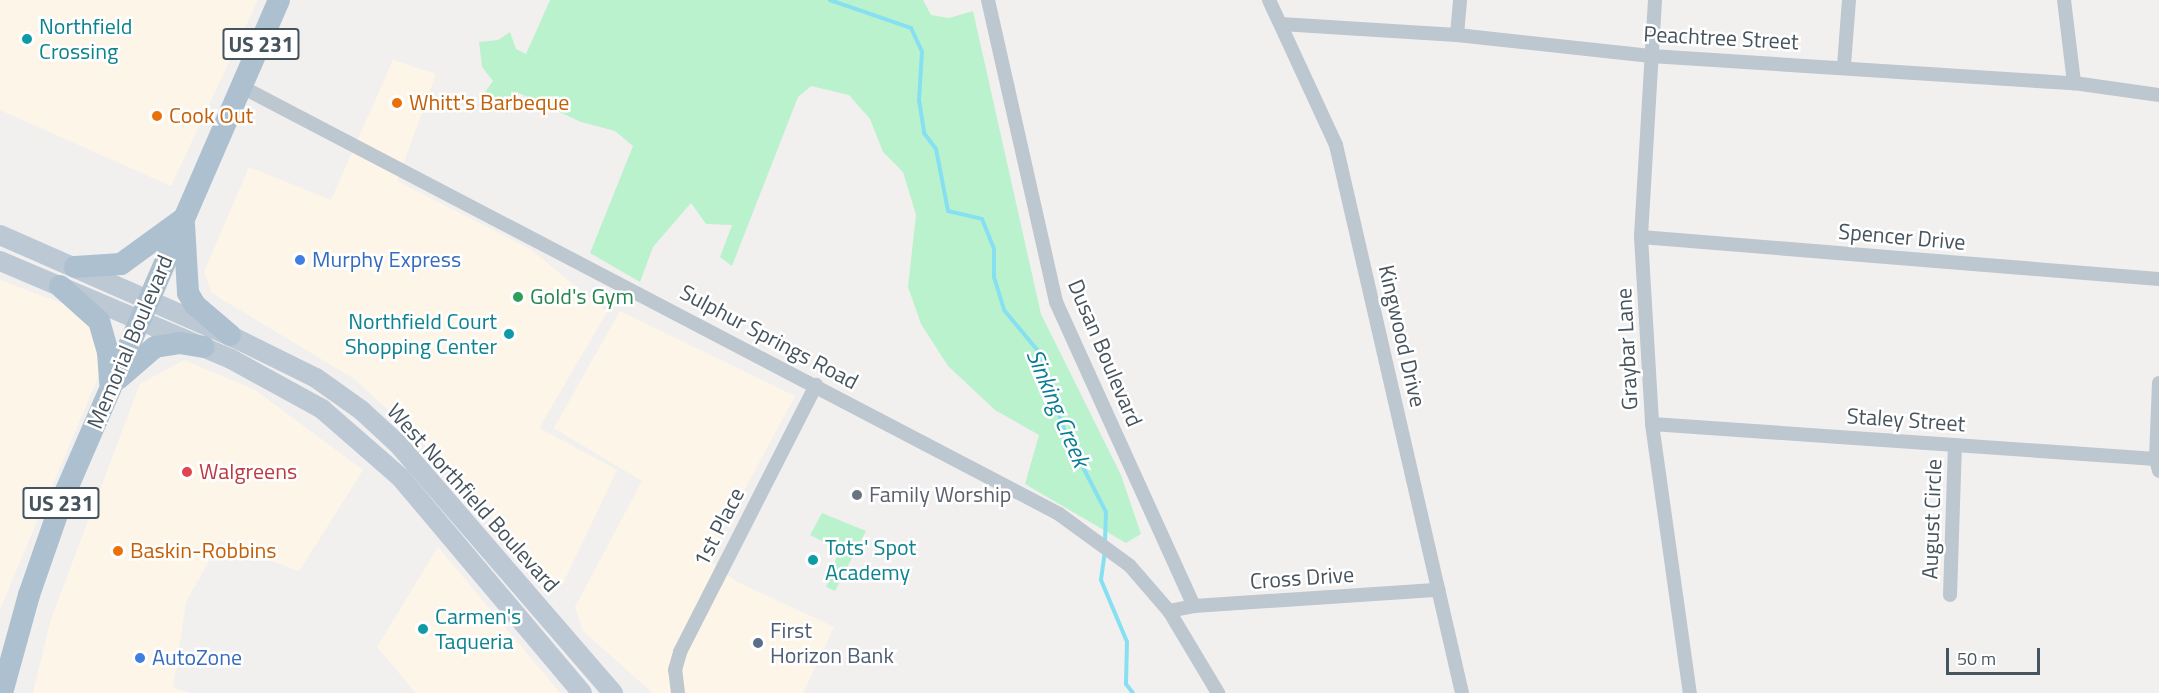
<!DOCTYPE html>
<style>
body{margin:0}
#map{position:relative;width:2159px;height:693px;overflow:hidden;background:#f2efef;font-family:"Titillium Web",sans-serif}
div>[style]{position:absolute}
.commercial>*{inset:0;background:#fdf6e8}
.green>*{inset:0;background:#bbf2ce}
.stream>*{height:4px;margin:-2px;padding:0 2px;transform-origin:2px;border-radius:2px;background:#86e0f1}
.street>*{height:14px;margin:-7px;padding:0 7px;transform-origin:7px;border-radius:7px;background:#bcc7cf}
.secondary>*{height:20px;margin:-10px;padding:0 10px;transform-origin:10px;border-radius:10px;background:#bcc9d4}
.primary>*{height:22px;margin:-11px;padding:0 11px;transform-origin:11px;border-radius:11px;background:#adc0d0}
.dots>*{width:16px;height:16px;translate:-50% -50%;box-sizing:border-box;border:3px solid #fff;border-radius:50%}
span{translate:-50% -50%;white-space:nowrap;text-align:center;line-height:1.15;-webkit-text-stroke:5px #fff;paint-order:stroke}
.shield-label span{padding:2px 4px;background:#fff;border:2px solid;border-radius:4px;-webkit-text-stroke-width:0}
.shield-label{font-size:21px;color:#46545e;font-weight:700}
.culture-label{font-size:22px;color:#0d838f}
.left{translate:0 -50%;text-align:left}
.right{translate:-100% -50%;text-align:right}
.street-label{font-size:22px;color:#46545e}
.food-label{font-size:22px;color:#c56008}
.shop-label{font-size:22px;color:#366cbe}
.leisure-label{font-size:22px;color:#27864d}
.health-label{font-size:22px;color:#be3a42}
.worship-label{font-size:22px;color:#5b616d}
.service-label{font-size:22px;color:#4e5e75}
.water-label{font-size:24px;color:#077c93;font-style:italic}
.scale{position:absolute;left:1946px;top:648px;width:94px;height:27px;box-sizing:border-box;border:3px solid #46545e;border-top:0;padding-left:8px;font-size:18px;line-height:21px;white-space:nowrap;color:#46545e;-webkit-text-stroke:4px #fff;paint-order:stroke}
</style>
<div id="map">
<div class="commercial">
<i style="clip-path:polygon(0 0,258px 0,171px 186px,0 110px)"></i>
<i style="clip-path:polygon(393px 60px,436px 74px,397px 181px,530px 249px,607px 312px,539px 428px,617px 470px,563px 583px,547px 582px,455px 473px,356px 380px,212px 293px,204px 272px,249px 167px,331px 200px)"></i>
<i style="clip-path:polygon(0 280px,85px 312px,102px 368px,0 609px)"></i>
<i style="clip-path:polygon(620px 311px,795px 396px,707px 559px,737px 582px,834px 627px,803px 693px,653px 693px,583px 631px,575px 607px,642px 481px,554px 428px)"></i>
<i style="clip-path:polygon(184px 360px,255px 390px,363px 470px,299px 571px,220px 541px,186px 602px,173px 688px,191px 693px,33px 693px,51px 619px,140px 384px)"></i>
<i style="clip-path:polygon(438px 547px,560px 693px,416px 693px,377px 647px)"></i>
</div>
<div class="green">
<i style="clip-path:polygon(550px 0,923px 0,931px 15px,949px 18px,973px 11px,1041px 314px,1121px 475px,1141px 534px,1126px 543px,1025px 484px,1039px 435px,995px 410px,948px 366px,921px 324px,908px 287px,916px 215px,903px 172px,883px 152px,870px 119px,849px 95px,811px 86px,798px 97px,732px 266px,720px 257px,732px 225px,706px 224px,691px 203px,653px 247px,640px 282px,590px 253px,633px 146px,615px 131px,581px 122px,519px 93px,507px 114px,480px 99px,493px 81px,482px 67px,479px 42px,498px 40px,510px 32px,516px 49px,526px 54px)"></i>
<i style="clip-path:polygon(822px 513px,866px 531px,835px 591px,826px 587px,839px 550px,810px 535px)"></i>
</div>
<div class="stream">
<i style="left:830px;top:0;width:86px;rotate:19.1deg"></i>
<i style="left:911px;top:28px;width:26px;rotate:65deg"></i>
<i style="left:922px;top:52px;width:48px;rotate:93.6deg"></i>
<i style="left:919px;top:100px;width:33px;rotate:81deg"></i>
<i style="left:924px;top:133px;width:20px;rotate:53deg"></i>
<i style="left:936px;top:149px;width:63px;rotate:79deg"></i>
<i style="left:948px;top:211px;width:35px;rotate:13deg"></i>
<i style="left:982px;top:219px;width:32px;rotate:68deg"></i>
<i style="left:994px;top:249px;width:28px;rotate:90deg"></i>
<i style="left:994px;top:277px;width:34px;rotate:73deg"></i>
<i style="left:1004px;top:310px;width:53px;rotate:50.3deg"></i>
<i style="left:1038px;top:351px;width:85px;rotate:71.6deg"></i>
<i style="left:1065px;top:432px;width:90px;rotate:62.9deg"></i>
<i style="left:1106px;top:512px;width:32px;rotate:92deg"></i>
<i style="left:1105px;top:551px;width:29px;rotate:98deg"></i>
<i style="left:1101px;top:580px;width:67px;rotate:67.2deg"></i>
<i style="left:1127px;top:642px;width:42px;rotate:91.4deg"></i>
<i style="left:1126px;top:684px;width:11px;rotate:52deg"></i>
</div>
<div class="street">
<i style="left:988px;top:0;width:310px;rotate:77.3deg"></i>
<i style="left:1056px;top:302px;width:334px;rotate:65.6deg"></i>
<i style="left:1269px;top:0;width:160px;rotate:65.2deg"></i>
<i style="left:1336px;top:145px;width:562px;rotate:77.05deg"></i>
<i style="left:1655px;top:0;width:237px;rotate:93.4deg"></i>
<i style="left:1641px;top:237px;width:187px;rotate:86.6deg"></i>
<i style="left:1652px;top:424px;width:272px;rotate:82deg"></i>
<i style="left:2064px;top:0;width:84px;rotate:83.1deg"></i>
<i style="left:1281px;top:24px;width:176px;rotate:3.6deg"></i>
<i style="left:1457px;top:35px;width:195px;rotate:6.2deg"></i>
<i style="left:1651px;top:56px;width:424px;rotate:3.7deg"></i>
<i style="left:2074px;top:83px;width:86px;rotate:8deg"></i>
<i style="left:1457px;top:35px;width:35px;rotate:-85deg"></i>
<i style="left:1844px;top:65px;width:65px;rotate:-85.6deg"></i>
<i style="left:242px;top:87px;width:922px;rotate:27.59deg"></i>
<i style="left:1059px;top:514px;width:88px;rotate:36.2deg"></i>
<i style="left:1130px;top:566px;width:60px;rotate:49.1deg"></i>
<i style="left:1169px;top:611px;width:96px;rotate:59.1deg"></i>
<i style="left:1641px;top:237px;width:520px;rotate:4.64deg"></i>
<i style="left:2159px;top:383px;width:76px;rotate:92.3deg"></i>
<i style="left:2156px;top:459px;width:12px;rotate:76deg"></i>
<i style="left:1652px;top:424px;width:505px;rotate:3.97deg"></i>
<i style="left:1950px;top:595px;width:150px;rotate:-88.1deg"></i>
<i style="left:1169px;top:611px;width:25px;rotate:-11deg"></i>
<i style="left:1194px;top:606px;width:245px;rotate:-3.8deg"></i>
<i style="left:678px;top:693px;width:23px;rotate:-97deg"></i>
<i style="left:675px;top:670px;width:19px;rotate:-74deg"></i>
<i style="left:680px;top:652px;width:300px;rotate:-63deg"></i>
</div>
<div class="secondary">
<i style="left:0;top:235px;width:257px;rotate:23.7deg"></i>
<i style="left:235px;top:338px;width:90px;rotate:26.3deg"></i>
<i style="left:316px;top:378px;width:55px;rotate:35.4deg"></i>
<i style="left:361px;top:410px;width:50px;rotate:42.6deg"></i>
<i style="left:398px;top:444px;width:329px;rotate:49.2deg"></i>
<i style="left:0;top:261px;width:251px;rotate:23deg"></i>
<i style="left:231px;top:359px;width:104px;rotate:28.8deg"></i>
<i style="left:322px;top:409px;width:105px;rotate:41.1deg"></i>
<i style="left:401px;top:478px;width:281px;rotate:49.9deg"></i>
</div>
<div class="primary">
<i style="left:184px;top:225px;width:68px;rotate:86.6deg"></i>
<i style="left:188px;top:293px;width:14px;rotate:60deg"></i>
<i style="left:195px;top:305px;width:46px;rotate:40.6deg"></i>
<i style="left:75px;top:267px;width:46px;rotate:-3.7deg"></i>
<i style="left:121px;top:264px;width:77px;rotate:-36deg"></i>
<i style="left:60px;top:286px;width:52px;rotate:41.9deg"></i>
<i style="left:99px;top:321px;width:32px;rotate:74deg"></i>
<i style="left:108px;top:352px;width:30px;rotate:86deg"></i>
<i style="left:118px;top:379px;width:49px;rotate:-40.9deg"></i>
<i style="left:155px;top:347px;width:24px;rotate:-9deg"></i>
<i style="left:179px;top:343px;width:25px;rotate:9deg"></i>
<i style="left:2px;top:693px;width:102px;rotate:-74.6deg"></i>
<i style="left:29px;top:595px;width:101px;rotate:-70.8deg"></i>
<i style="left:62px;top:500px;width:545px;rotate:-66.54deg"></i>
</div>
<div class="dots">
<i style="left:27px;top:39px;background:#0f9aa8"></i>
<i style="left:397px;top:103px;background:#e8710a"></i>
<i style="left:157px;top:116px;background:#e8710a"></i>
<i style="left:300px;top:260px;background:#3f7fe0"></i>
<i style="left:518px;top:297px;background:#2e9e5b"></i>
<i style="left:509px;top:334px;background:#0f9aa8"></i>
<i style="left:187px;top:472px;background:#e0444e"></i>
<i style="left:857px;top:495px;background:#6b7280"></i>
<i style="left:118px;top:551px;background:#e8710a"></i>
<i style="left:813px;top:560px;background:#0f9aa8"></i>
<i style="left:423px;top:629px;background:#0f9aa8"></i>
<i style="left:758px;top:643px;background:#5c6f8a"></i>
<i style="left:140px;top:658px;background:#3f7fe0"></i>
</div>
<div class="shield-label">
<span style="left:261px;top:44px">US 231</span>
<span style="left:61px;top:503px">US 231</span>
</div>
<div class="culture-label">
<span class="left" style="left:39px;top:39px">Northfield<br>Crossing</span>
<span class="right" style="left:497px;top:334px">Northfield Court<br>Shopping Center</span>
<span class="left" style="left:825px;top:560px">Tots' Spot<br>Academy</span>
<span class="left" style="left:435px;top:629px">Carmen's<br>Taqueria</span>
</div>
<div class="street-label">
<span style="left:1721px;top:38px;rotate:3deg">Peachtree Street</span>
<span style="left:1902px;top:237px;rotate:5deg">Spencer Drive</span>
<span style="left:1402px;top:336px;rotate:77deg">Kingwood Drive</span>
<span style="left:769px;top:337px;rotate:28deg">Sulphur Springs Road</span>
<span style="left:130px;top:342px;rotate:-67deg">Memorial Boulevard</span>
<span style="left:1627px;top:349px;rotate:-93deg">Graybar Lane</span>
<span style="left:1105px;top:353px;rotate:67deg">Dusan Boulevard</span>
<span style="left:1906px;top:420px;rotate:4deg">Staley Street</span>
<span style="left:473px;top:498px;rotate:48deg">West Northfield Boulevard</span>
<span style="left:1932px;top:519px;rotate:-88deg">August Circle</span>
<span style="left:719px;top:527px;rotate:-63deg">1st Place</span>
<span style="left:1302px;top:578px;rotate:-4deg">Cross Drive</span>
</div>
<div class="food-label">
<span class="left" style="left:409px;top:103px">Whitt's Barbeque</span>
<span class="left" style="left:169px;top:116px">Cook Out</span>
<span class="left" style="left:130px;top:551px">Baskin-Robbins</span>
</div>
<div class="shop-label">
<span class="left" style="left:312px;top:260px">Murphy Express</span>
<span class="left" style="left:152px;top:658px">AutoZone</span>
</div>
<div class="leisure-label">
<span class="left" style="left:530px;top:297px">Gold's Gym</span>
</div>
<div class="health-label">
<span class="left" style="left:199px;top:472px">Walgreens</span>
</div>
<div class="worship-label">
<span class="left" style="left:869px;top:495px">Family Worship</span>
</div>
<div class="service-label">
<span class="left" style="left:770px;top:643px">First<br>Horizon Bank</span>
</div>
<div class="water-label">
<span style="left:1058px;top:408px;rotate:67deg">Sinking Creek</span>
</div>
<div class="scale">50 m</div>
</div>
